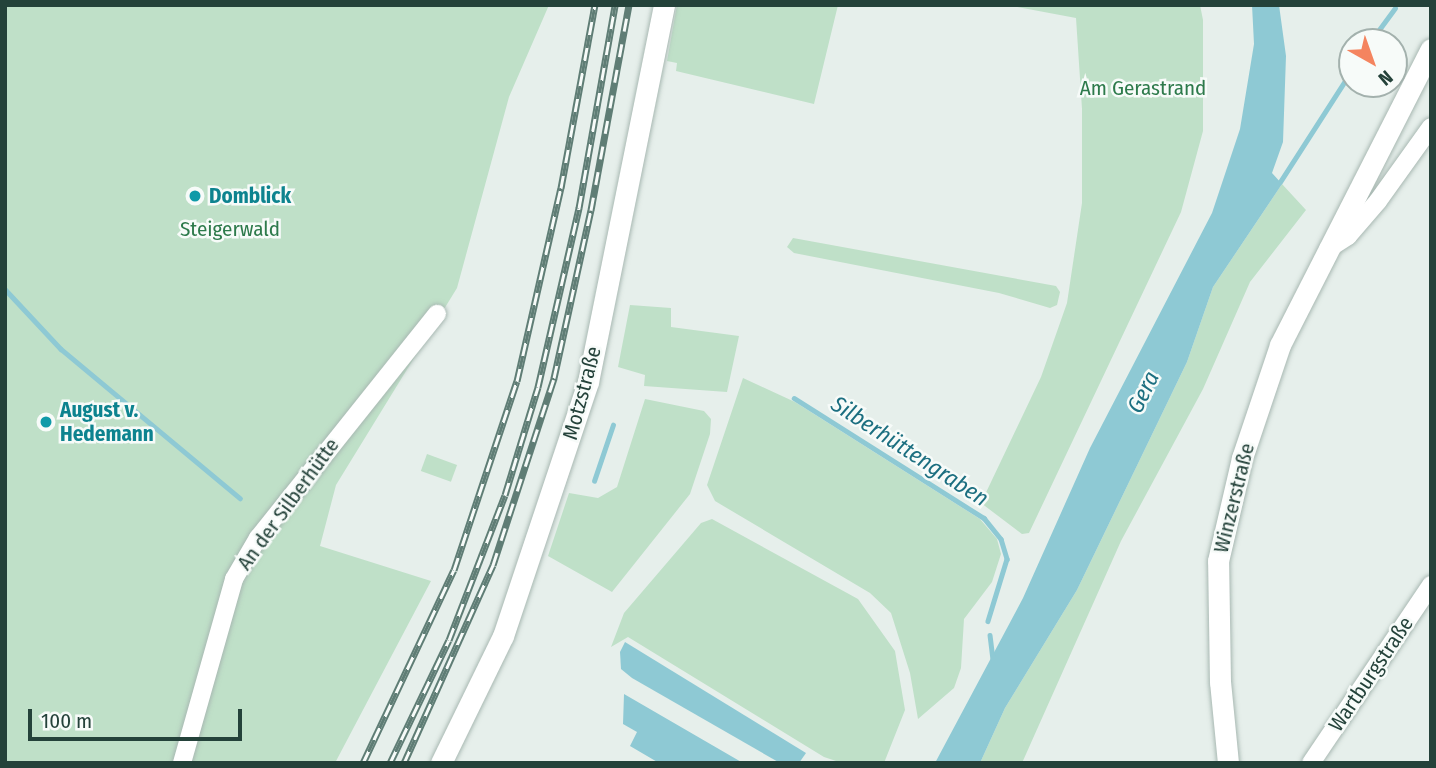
<!DOCTYPE html>
<meta charset="utf-8">
<style>
body{margin:0}
#map{position:relative;width:1436px;height:768px;overflow:hidden;background:#e6efeb;font-family:"Fira Sans Condensed",sans-serif}
div>[style]{position:absolute}
.green>*{inset:0;background:#bfe0c8;transform-origin:0 0}
.water>*{inset:0;background:#8ec9d4}
.stream>*{height:4.5px;margin:-2.25px;padding:0 2.25px;transform-origin:2.25px;border-radius:2.25px;background:#8ec9d4}
.roads{filter:drop-shadow(0 0 2px #a8b8b2) drop-shadow(0 0 2px #a8b8b2)}
.minor>*{height:18px;margin:-9px;padding:0 9px;transform-origin:9px;border-radius:9px;background:#fff}
.tertiary>*{height:21px;margin:-10.5px;padding:0 10.5px;transform-origin:10.5px;border-radius:10.5px;background:#fff}
.rail>*{height:7px;margin-top:-3.5px;transform-origin:0;background:repeating-linear-gradient(90deg,#f7fbf9 0 13px,#5f7d75 0 26px);box-sizing:border-box;border-block:2px solid #5f7d75}
.dots>*{width:19px;height:19px;translate:-50% -50%;box-sizing:border-box;border:4px solid #f7fbf9;border-radius:50%}
span{translate:-50% -50%;white-space:nowrap;text-align:center;line-height:1.15;-webkit-text-stroke:5px #f7fbf9;paint-order:stroke}
.park-label{font-size:21px;color:#2d7a4b}
.culture-label{font-size:21px;color:#0d838f;font-weight:700}
.left{translate:0 -50%;text-align:left}
.street-label{font-size:21px;color:#24423a}
.water-label{font-size:23px;color:#1c6f80;font-style:italic}
.frame{position:absolute;inset:0;border:7px solid #24423a;pointer-events:none}
.north{position:absolute;left:1338px;top:28px;width:70px;height:70px;box-sizing:border-box;background:#f7fbf9;border:2px solid #a3b1ad;border-radius:50%;rotate:140deg;font-size:19px;font-weight:700;line-height:28px;text-align:center;color:#24423a}
.north::after{content:'';display:block;margin:auto;width:24px;height:32px;background:#f4845f;clip-path:polygon(50% 0,100% 100%,50% 72%,0 100%)}
.scale{position:absolute;left:28px;top:709px;width:214px;height:32px;box-sizing:border-box;border:4px solid #24423a;border-top:0;padding-left:9px;font-size:21px;line-height:24px;white-space:nowrap;color:#24423a;-webkit-text-stroke:5px #f7fbf9;paint-order:stroke}
</style>
<div id="map">
<div class="green">
<i style="clip-path:polygon(5px 5px,549px 5px,509px 97px,457px 288px,336px 485px,320px 546px,431px 581px,335px 763px,5px 763px)"></i>
<i style="clip-path:polygon(677px 5px,838px 5px,814px 104px,676px 71px,677px 63px,667px 61px)"></i>
<i style="clip-path:polygon(1006px 5px,1200px 5px,1203px 20px,1203px 131px,1181px 212px,1029px 533px,1022px 534px,981px 503px,1041px 377px,1067px 303px,1082px 203px,1082px 109px,1076px 18px)"></i>
<i style="clip-path:polygon(1282px 184px,1306px 210px,1250px 282px,1203px 389px,1121px 541px,1022px 763px,980px 763px,1005px 708px,1077px 590px,1187px 362px,1213px 287px)"></i>
<i style="clip-path:polygon(793px 238px,1056px 286px,1060px 292px,1057px 305px,1050px 308px,999px 293px,794px 253px,787px 247px)"></i>
<i style="clip-path:polygon(630px 305px,671px 308px,671px 327px,739px 336px,727px 392px,644px 386px,645px 375px,618px 367px)"></i>
<i style="clip-path:polygon(743px 378px,795px 402px,980px 519px,997px 539px,1001px 554px,992px 582px,964px 619px,961px 668px,954px 688px,918px 719px,910px 673px,891px 613px,870px 593px,715px 501px,707px 485px)"></i>
<i style="clip-path:polygon(645px 399px,704px 411px,711px 419px,710px 434px,690px 494px,612px 592px,548px 556px,569px 493px,598px 498px,617px 487px)"></i>
<i style="left:427px;top:454px;width:32px;height:18px;rotate:20deg"></i>
<i style="clip-path:polygon(712px 519px,858px 599px,895px 651px,905px 710px,884px 763px,842px 763px,824px 757px,628px 637px,611px 647px,624px 613px,701px 523px)"></i>
</div>
<div class="water">
<i style="clip-path:polygon(1252px 5px,1279px 5px,1286px 56px,1283px 142px,1272px 173px,1282px 184px,1213px 287px,1187px 362px,1077px 590px,1005px 708px,980px 763px,935px 763px,1023px 598px,1090px 448px,1212px 213px,1240px 129px,1254px 44px)"></i>
<i style="clip-path:polygon(625px 642px,806px 753px,799px 763px,780px 763px,632px 678px,621px 669px,620px 652px)"></i>
<i style="clip-path:polygon(624px 694px,743px 763px,659px 763px,630px 746px,637px 732px,623px 724px)"></i>
</div>
<div class="stream">
<i style="left:1370px;top:42px;width:42px;rotate:-53.7deg"></i>
<i style="left:1280px;top:182px;width:133px;rotate:-57.3deg"></i>
<i style="left:5px;top:289px;width:82px;rotate:47deg"></i>
<i style="left:61px;top:349px;width:233px;rotate:39.8deg"></i>
<i style="left:794px;top:398px;width:225px;rotate:32.3deg"></i>
<i style="left:984px;top:518px;width:27px;rotate:51deg"></i>
<i style="left:1001px;top:539px;width:21px;rotate:73deg"></i>
<i style="left:1007px;top:559px;width:65px;rotate:107deg"></i>
<i style="left:594px;top:481px;width:59px;rotate:-71.3deg"></i>
<i style="left:990px;top:635px;width:23px;rotate:83deg"></i>
</div>
<div class="roads">
<div class="minor">
<i style="left:1328px;top:249px;width:24px;rotate:-33deg"></i>
<i style="left:1348px;top:236px;width:46px;rotate:-49.4deg"></i>
<i style="left:1378px;top:201px;width:91px;rotate:-54.4deg"></i>
<i style="left:182px;top:763px;width:191px;rotate:-74.2deg"></i>
<i style="left:234px;top:579px;width:48px;rotate:-59.7deg"></i>
<i style="left:258px;top:538px;width:287px;rotate:-51.4deg"></i>
<i style="left:1311px;top:763px;width:215px;rotate:-56deg"></i>
</div>
<div class="tertiary">
<i style="left:441px;top:763px;width:141px;rotate:-64deg"></i>
<i style="left:503px;top:636px;width:268px;rotate:-71.5deg"></i>
<i style="left:588px;top:382px;width:385px;rotate:-78.6deg"></i>
<i style="left:1228px;top:763px;width:81px;rotate:-95.6deg"></i>
<i style="left:1220px;top:682px;width:121px;rotate:-90.9deg"></i>
<i style="left:1218px;top:561px;width:106px;rotate:-76.9deg"></i>
<i style="left:1242px;top:458px;width:119px;rotate:-71.4deg"></i>
<i style="left:1280px;top:345px;width:332px;rotate:-63deg"></i>
</div>
</div>
<div class="rail">
<i style="left:363px;top:763px;width:213px;rotate:-64.8deg"></i>
<i style="left:454px;top:570px;width:199px;rotate:-71.6deg"></i>
<i style="left:517px;top:381px;width:198px;rotate:-77.2deg"></i>
<i style="left:561px;top:188px;width:186px;rotate:-79.5deg"></i>
<i style="left:390px;top:763px;width:136px;rotate:-64.4deg"></i>
<i style="left:449px;top:640px;width:155px;rotate:-68.9deg"></i>
<i style="left:505px;top:495px;width:113px;rotate:-73deg"></i>
<i style="left:538px;top:387px;width:184px;rotate:-77.1deg"></i>
<i style="left:579px;top:208px;width:206px;rotate:-79.9deg"></i>
<i style="left:404px;top:763px;width:217px;rotate:-65.8deg"></i>
<i style="left:493px;top:565px;width:197px;rotate:-71.9deg"></i>
<i style="left:554px;top:378px;width:172px;rotate:-77.6deg"></i>
<i style="left:591px;top:210px;width:208px;rotate:-79.5deg"></i>
</div>
<div class="dots">
<i style="left:195px;top:196px;background:#0f9aa8"></i>
<i style="left:46px;top:422px;background:#0f9aa8"></i>
</div>
<div class="park-label">
<span style="left:1143px;top:88px">Am Gerastrand</span>
<span style="left:230px;top:229px">Steigerwald</span>
</div>
<div class="culture-label">
<span class="left" style="left:209px;top:196px">Domblick</span>
<span class="left" style="left:60px;top:422px">August v.<br>Hedemann</span>
</div>
<div class="street-label">
<span style="left:582px;top:393px;rotate:-75deg">Motzstraße</span>
<span style="left:1234px;top:498px;rotate:-76deg">Winzerstraße</span>
<span style="left:288px;top:504px;rotate:-54deg">An der Silberhütte</span>
<span style="left:1371px;top:674px;rotate:-56deg">Wartburgstraße</span>
</div>
<div class="water-label">
<span style="left:1143px;top:392px;rotate:-64deg">Gera</span>
<span style="left:910px;top:451px;rotate:33deg">Silberhüttengraben</span>
</div>
<div class="frame"></div>
<div class="north">N</div>
<div class="scale">100 m</div>
</div>
